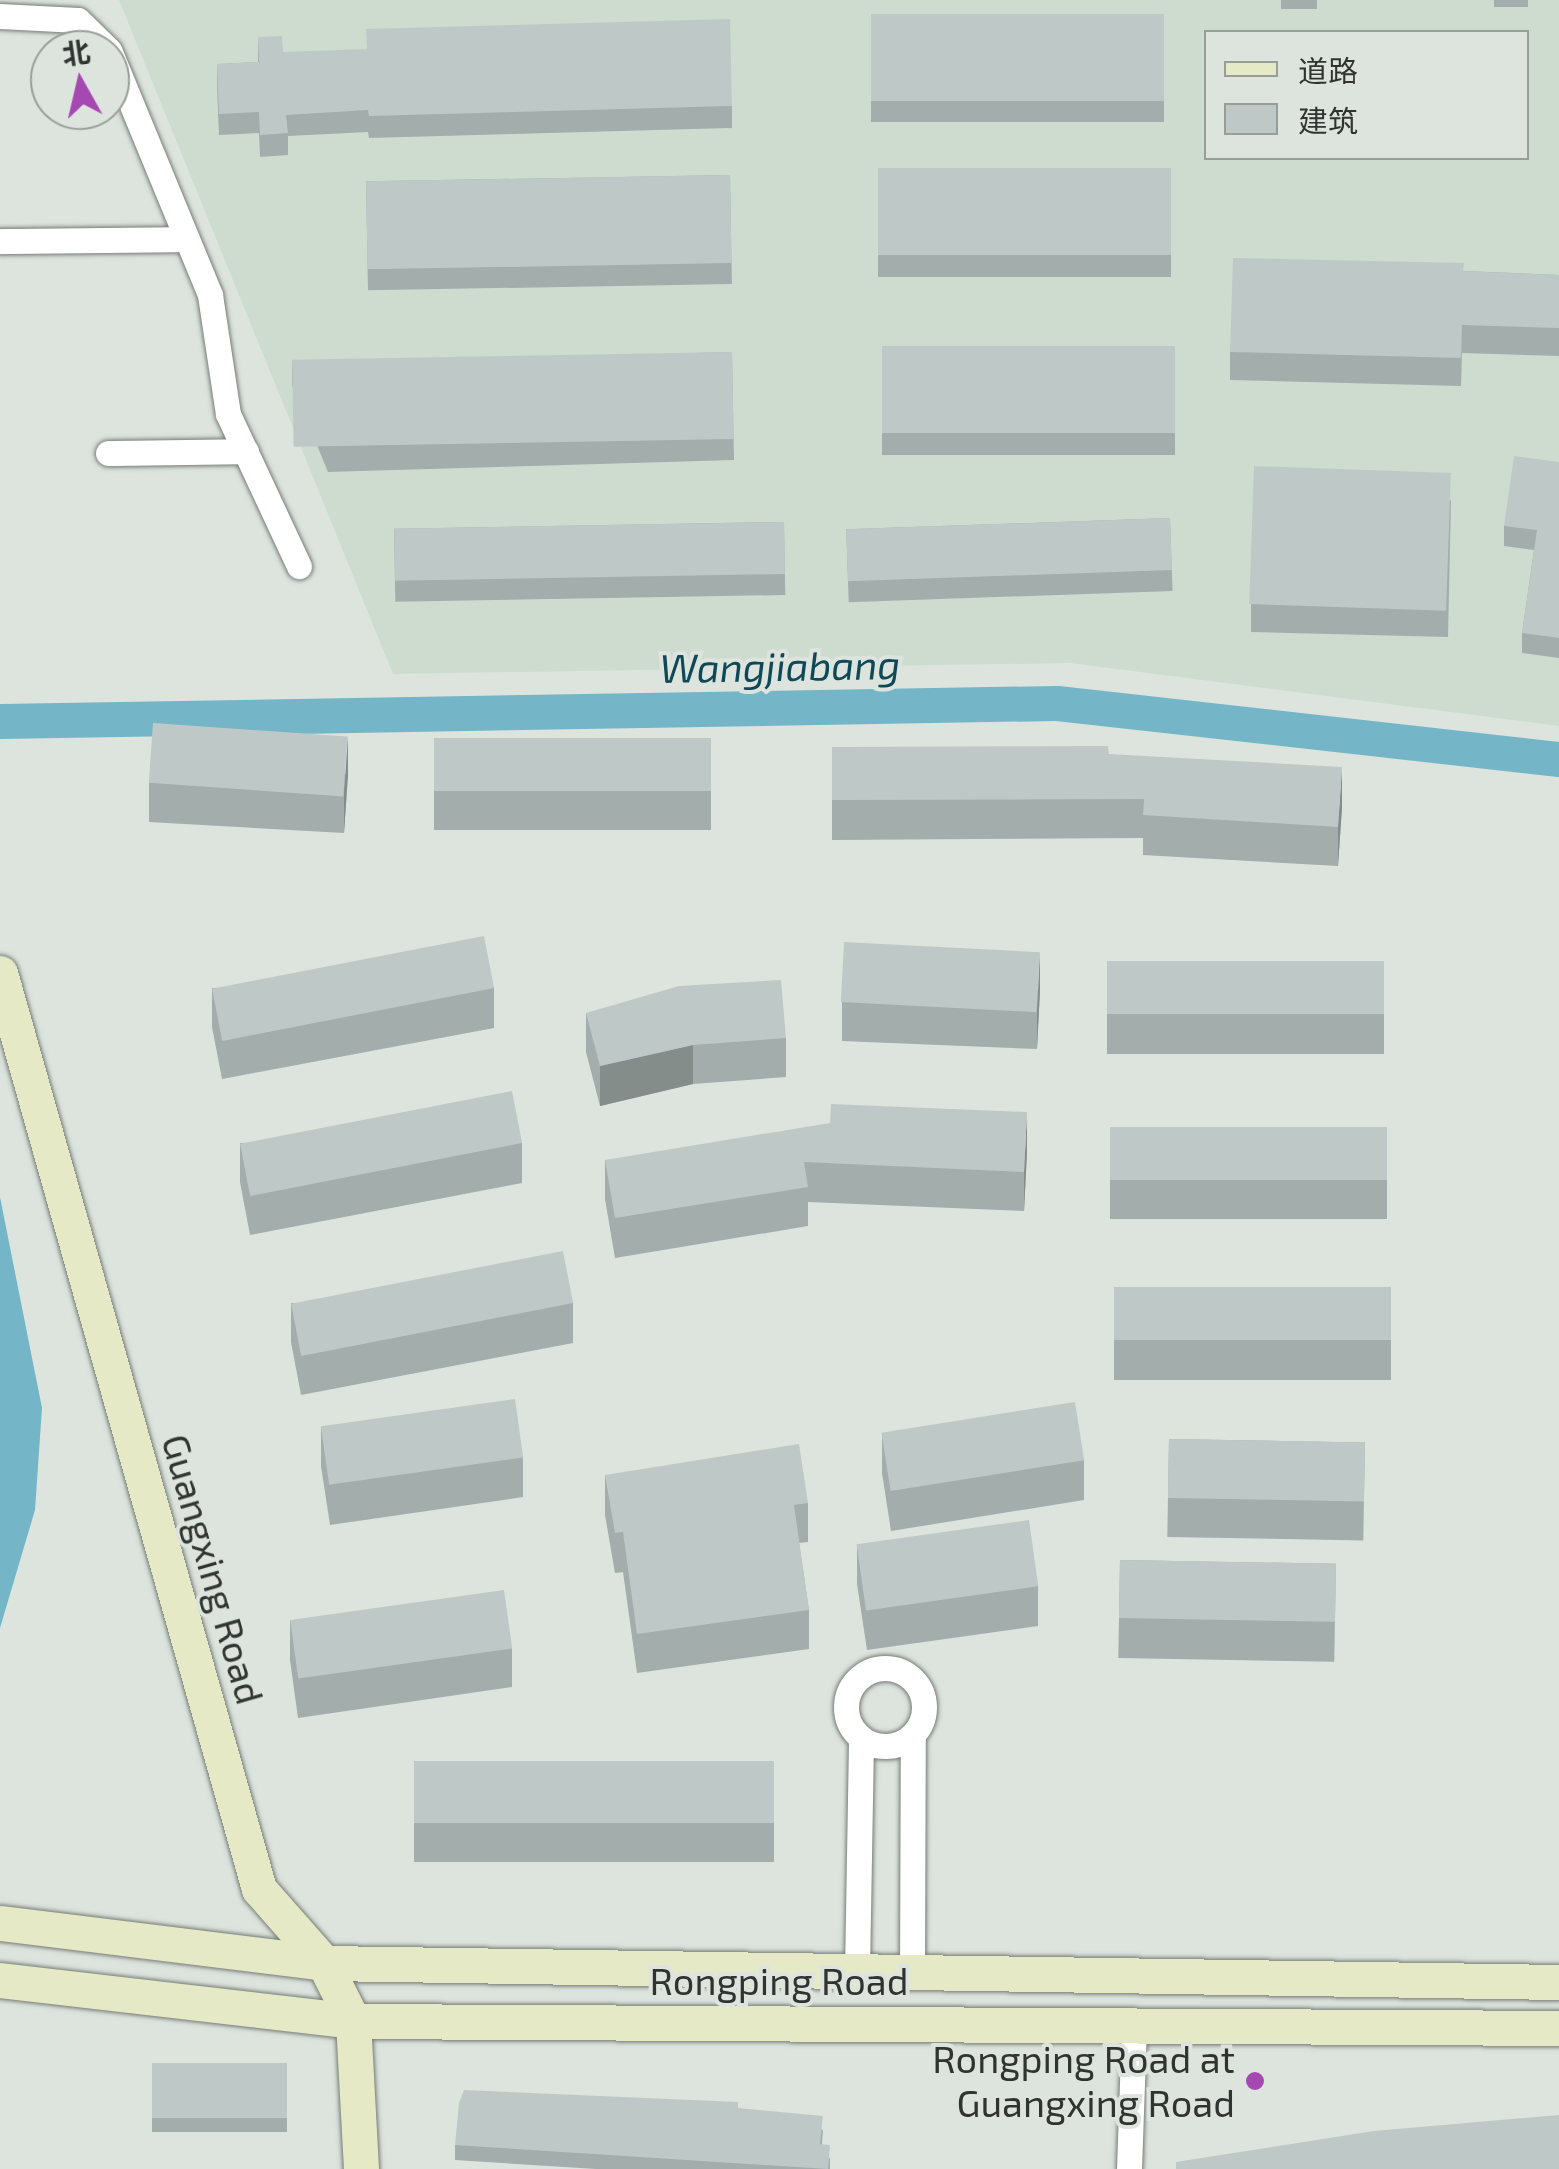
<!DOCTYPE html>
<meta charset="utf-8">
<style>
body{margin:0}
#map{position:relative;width:1559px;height:2169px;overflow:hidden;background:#dde4de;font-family:"Exo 2","Noto Sans SC",sans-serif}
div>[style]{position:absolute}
.built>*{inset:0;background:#cedcd0}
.water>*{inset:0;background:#75b5c8}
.canal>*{height:35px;margin:-17.5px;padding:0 17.5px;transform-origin:17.5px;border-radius:17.5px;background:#75b5c8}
.roads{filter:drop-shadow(0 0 2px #767d77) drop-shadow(0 0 2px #767d77)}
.street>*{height:25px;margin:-12.5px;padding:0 12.5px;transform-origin:12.5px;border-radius:12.5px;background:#fff}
.street>.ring{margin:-12.5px;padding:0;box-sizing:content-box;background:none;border:25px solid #fff;border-radius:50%}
.secondary>*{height:35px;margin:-17.5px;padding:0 17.5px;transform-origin:17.5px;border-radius:17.5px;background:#e5e9c5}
.wall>*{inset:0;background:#a3adab;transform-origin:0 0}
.shaded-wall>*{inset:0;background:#858d8b}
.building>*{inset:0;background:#bec9c7;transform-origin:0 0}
.dots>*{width:28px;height:28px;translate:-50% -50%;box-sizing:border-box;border:5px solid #dde4de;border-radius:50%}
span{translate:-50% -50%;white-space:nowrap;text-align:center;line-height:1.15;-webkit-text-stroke:8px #dde4de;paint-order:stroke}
.street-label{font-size:38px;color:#303330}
.poi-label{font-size:38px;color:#303330}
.right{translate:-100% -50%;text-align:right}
.water-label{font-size:40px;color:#0f4856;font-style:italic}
.legend{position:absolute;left:1204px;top:30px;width:325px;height:130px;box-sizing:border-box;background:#dde4de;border:2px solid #989d98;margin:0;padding:12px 18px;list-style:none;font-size:30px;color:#303330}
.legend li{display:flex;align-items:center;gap:20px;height:50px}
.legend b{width:50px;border:2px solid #989d98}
.north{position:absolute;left:30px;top:30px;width:100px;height:100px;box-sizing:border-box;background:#dde4de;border:2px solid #989d98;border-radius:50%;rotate:352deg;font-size:28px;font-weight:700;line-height:40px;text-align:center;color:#303330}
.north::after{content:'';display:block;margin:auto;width:35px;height:45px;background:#a548b2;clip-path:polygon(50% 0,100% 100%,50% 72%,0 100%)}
</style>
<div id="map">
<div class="built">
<i style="clip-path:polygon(evenodd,119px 0,1559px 0,1559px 726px,1070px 663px,393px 674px,119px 0,1206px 32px,1526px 32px,1526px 158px,1206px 158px,1206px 32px)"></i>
</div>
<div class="water">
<i style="clip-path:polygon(0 1197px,42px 1408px,35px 1510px,0 1628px)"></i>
</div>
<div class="canal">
<i style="left:0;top:721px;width:1057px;rotate:-0.98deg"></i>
<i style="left:1057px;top:703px;width:505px;rotate:6.37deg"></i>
</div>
<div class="roads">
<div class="street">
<i style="left:0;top:16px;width:78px;rotate:2.9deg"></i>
<i style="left:78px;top:20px;width:43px;rotate:44.1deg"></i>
<i style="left:110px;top:52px;width:263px;rotate:67.6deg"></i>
<i style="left:210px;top:295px;width:120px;rotate:81.4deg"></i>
<i style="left:228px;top:414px;width:168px;rotate:65deg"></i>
<i style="left:0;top:241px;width:187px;rotate:-0.6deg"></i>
<i style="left:108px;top:453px;width:138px;rotate:-0.8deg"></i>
<i class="ring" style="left:846px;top:1668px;width:53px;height:53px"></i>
<i style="left:857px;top:1971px;width:233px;rotate:-89deg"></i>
<i style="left:912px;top:1972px;width:237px;rotate:-89.8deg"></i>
<i style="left:1129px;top:2169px;width:143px;rotate:-88deg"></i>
</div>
<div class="secondary">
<i style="left:0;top:973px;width:952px;rotate:74.21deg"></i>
<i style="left:259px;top:1889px;width:98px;rotate:48.7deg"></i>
<i style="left:324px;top:1963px;width:65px;rotate:63.4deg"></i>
<i style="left:353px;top:2021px;width:148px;rotate:86.9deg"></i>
<i style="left:0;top:1923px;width:326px;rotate:7deg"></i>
<i style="left:324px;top:1963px;width:1235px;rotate:0.88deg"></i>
<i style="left:0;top:1980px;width:355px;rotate:6.6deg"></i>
<i style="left:353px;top:2021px;width:1206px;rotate:0.33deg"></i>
</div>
</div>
<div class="wall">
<i style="left:1281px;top:0;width:36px;height:9px"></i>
<i style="left:1494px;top:0;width:34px;height:7px"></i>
<i style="left:1164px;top:14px;width:108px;height:293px;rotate:90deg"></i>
<i style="clip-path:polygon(258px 37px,283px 52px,732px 106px,732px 128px,369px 138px,368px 132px,288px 136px,288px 155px,260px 157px,259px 133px,219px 135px,217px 85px,217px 64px,258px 62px)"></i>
<i style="left:1171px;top:168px;width:109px;height:293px;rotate:90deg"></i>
<i style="left:730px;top:175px;width:109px;height:364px;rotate:89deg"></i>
<i style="clip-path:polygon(1464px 271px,1559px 275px,1559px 356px,1462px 353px,1461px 386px,1230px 380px,1230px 352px)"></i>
<i style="left:1175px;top:346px;width:109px;height:293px;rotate:90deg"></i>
<i style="clip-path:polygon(732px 352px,734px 460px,328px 472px,292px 385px,292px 364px)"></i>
<i style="clip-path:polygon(1559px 462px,1559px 658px,1522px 653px,1522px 633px,1534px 550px,1504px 546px,1504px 526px)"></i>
<i style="clip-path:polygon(1451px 500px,1448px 637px,1251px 632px,1251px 604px)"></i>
<i style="left:1170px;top:518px;width:73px;height:324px;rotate:88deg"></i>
<i style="left:784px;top:522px;width:73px;height:390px;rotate:89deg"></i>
<i style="left:711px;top:738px;width:92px;height:277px;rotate:90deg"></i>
<i style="clip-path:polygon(832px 747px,1109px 754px,1342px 807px,1338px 866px,1143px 855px,1143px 838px,832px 840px)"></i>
<i style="clip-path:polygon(348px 774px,344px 833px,149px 822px,149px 783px)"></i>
<i style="left:1384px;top:961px;width:93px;height:277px;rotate:90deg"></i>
<i style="clip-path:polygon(212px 988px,494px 988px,494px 1028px,222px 1079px,212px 1027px)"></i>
<i style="clip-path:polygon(1040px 990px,1037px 1049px,842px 1041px,842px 1002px)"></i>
<i style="clip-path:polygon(586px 1013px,786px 1038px,786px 1077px,693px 1084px,600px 1106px,586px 1052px)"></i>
<i style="left:1387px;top:1127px;width:92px;height:277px;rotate:90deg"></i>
<i style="clip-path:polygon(240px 1143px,522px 1143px,522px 1183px,250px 1235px,240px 1182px)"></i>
<i style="clip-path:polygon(1027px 1152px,1024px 1211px,808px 1202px,808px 1226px,615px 1258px,605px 1199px,605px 1160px)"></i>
<i style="left:1391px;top:1287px;width:93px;height:277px;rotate:90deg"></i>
<i style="clip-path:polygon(291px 1303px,573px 1303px,573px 1343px,301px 1395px,291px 1342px)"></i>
<i style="clip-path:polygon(321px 1427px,523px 1457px,523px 1497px,330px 1525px,321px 1466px)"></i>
<i style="clip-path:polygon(882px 1434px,1084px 1460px,1084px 1500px,891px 1531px,882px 1473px)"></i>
<i style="left:1169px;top:1439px;width:196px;height:98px;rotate:1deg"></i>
<i style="clip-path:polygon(605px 1475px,808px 1503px,808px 1542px,799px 1543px,809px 1610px,809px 1649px,637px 1673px,623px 1572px,615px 1573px,605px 1515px)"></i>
<i style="clip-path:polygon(857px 1544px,1038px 1586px,1038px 1626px,867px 1650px,857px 1584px)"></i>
<i style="left:1120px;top:1560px;width:216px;height:98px;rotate:1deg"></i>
<i style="clip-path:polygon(290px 1620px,512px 1648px,512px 1687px,298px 1718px,290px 1660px)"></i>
<i style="left:414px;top:1761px;width:360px;height:101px"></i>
<i style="left:152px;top:2063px;width:135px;height:69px"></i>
<i style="clip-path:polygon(738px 2108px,823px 2130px,822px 2144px,830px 2159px,830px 2169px,596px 2169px,455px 2160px,455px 2145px)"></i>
</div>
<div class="shaded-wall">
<i style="clip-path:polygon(348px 735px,348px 774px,344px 833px,344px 794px)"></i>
<i style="clip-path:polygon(1342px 767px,1342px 807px,1338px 866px,1338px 827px)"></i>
<i style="clip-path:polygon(1040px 951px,1040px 990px,1037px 1049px,1037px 1010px)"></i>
<i style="clip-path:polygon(693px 1045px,693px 1084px,600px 1106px,600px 1066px)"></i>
<i style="clip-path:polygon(1027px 1112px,1027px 1152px,1024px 1211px,1024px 1172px)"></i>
</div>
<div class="building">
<i style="left:1164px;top:14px;width:87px;height:293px;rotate:90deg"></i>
<i style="clip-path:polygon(730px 19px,732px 106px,369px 116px,368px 110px,286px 115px,288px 133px,260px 135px,259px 112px,219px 114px,217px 64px,259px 62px,258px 37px,282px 36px,283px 52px,367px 49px,366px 29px)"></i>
<i style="left:1171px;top:168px;width:87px;height:293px;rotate:90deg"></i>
<i style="left:730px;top:175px;width:88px;height:364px;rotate:89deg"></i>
<i style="clip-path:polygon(1233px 258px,1464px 263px,1463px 271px,1559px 275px,1559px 328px,1462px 325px,1461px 358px,1230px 352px)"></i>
<i style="left:1175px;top:346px;width:87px;height:293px;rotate:90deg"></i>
<i style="left:732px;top:352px;width:87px;height:440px;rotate:89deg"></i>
<i style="clip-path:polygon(1514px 456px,1559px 462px,1559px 638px,1522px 633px,1537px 530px,1504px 526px)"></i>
<i style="left:1254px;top:466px;width:197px;height:138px;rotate:2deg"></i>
<i style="left:1170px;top:518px;width:52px;height:324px;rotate:88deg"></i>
<i style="left:784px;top:522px;width:52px;height:390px;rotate:89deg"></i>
<i style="left:153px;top:723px;width:195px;height:60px;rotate:4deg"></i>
<i style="left:711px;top:738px;width:53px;height:277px;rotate:90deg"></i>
<i style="clip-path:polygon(1108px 746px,1109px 754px,1342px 767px,1338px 827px,1143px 815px,1144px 799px,832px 800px,832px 747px)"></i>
<i style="left:484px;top:936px;width:53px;height:277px;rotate:79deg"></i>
<i style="left:844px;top:942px;width:196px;height:60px;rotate:3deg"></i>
<i style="left:1384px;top:961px;width:53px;height:277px;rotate:90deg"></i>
<i style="clip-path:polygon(781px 980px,786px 1038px,693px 1045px,600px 1066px,586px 1013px,679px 986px)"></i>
<i style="left:512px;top:1091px;width:53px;height:277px;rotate:79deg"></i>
<i style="clip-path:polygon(831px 1104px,1027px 1112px,1024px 1172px,804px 1162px,808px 1187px,615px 1218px,605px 1160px,830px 1123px)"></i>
<i style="left:1387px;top:1127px;width:53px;height:277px;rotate:90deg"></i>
<i style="left:563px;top:1251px;width:53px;height:277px;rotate:79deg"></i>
<i style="left:1391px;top:1287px;width:53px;height:277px;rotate:90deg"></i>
<i style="left:515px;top:1399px;width:59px;height:196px;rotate:82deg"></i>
<i style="left:1075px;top:1402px;width:59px;height:196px;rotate:81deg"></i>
<i style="left:1169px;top:1439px;width:196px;height:59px;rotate:1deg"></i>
<i style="clip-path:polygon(799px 1444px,808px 1503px,794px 1505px,809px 1610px,637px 1634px,623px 1532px,615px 1533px,605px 1475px)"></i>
<i style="left:1029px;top:1520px;width:67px;height:174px;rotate:82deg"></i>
<i style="left:1120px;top:1560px;width:216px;height:58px;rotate:1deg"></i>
<i style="left:504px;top:1590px;width:59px;height:216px;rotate:82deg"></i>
<i style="left:414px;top:1761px;width:360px;height:62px"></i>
<i style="left:152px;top:2063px;width:135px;height:55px"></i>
<i style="clip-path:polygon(464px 2090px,738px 2102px,738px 2108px,823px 2116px,820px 2144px,830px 2145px,828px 2169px,455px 2145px,459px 2103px)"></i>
<i style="clip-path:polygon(1559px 2115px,1559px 2169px,1176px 2169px,1176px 2162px,1374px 2131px)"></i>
</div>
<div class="dots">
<i style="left:1255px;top:2081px;background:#a548b2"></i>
</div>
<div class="street-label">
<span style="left:213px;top:1569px;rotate:74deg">Guangxing Road</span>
<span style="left:779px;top:1981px">Rongping Road</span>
</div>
<div class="poi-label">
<span class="right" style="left:1235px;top:2081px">Rongping Road at<br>Guangxing Road</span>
</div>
<div class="water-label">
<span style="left:780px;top:665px;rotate:-1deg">Wangjiabang</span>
</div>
<ul class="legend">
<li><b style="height:12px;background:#e5e9c5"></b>道路</li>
<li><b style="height:28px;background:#bec9c7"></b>建筑</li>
</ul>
<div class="north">北</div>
</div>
